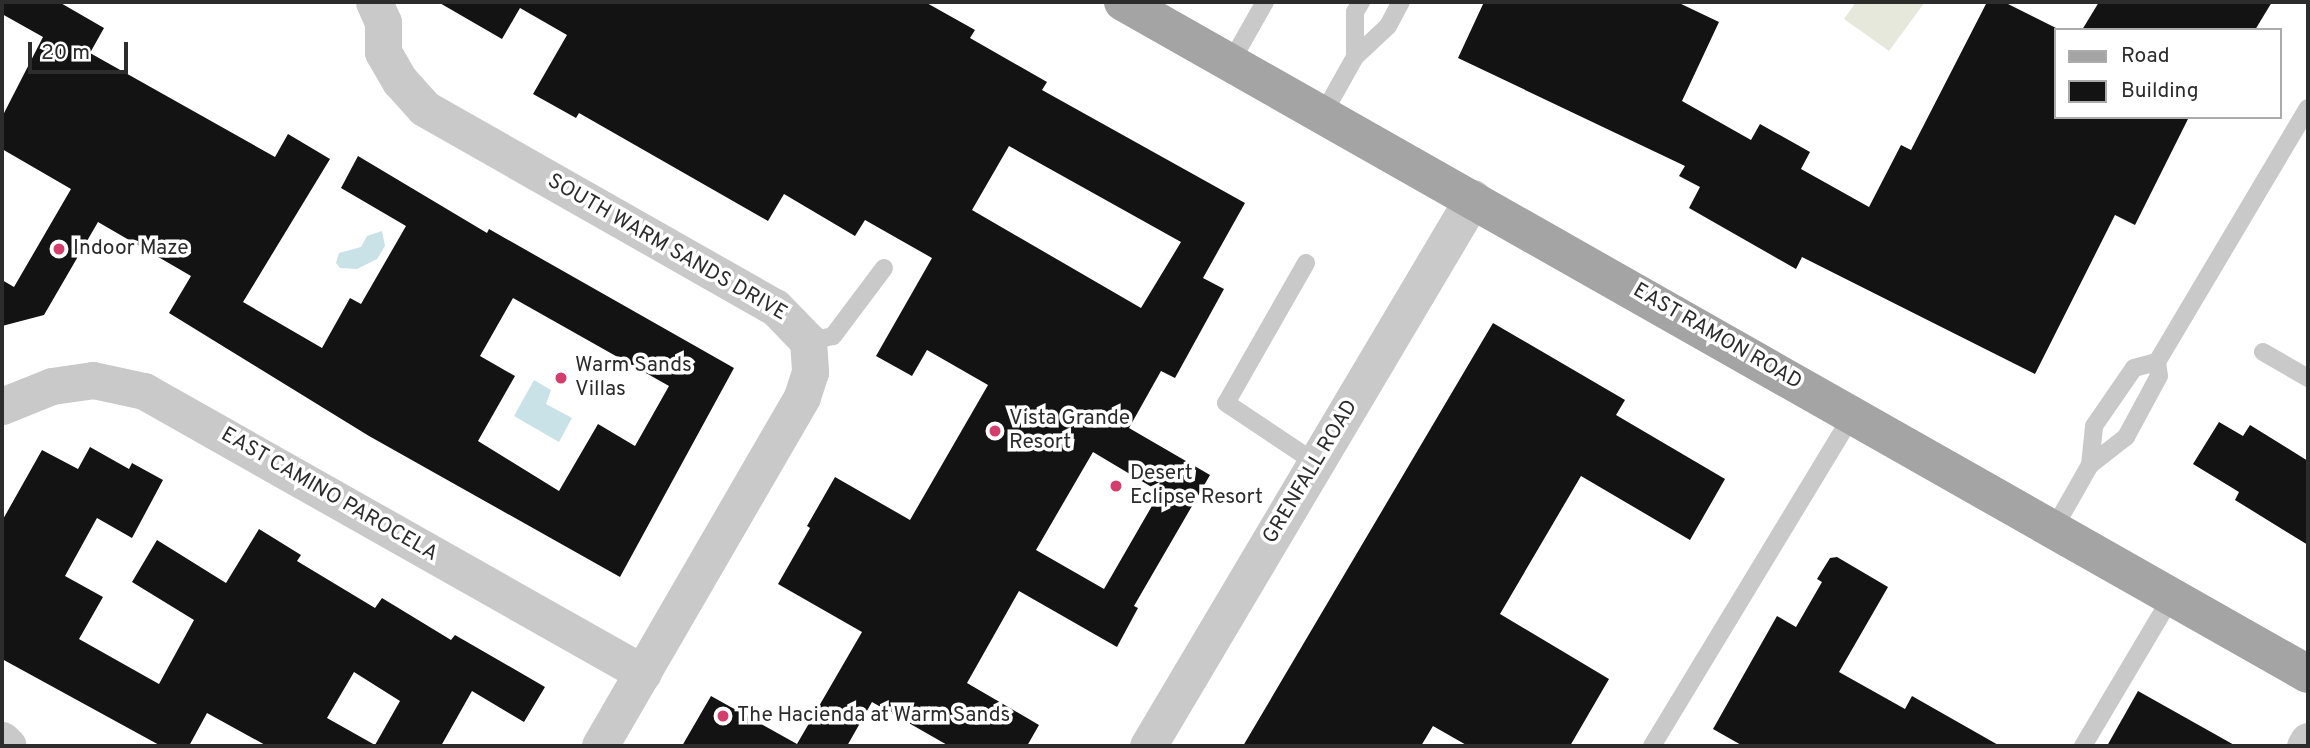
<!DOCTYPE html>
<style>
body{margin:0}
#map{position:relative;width:2310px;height:748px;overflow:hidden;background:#fff;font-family:Overpass,sans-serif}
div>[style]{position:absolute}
.green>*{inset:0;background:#e5e8da}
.water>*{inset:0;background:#c8e2e7}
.building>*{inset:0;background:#131313}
.service>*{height:18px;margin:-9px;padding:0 9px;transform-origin:9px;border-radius:9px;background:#c9c9c9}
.minor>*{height:37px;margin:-18.5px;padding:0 18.5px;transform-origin:18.5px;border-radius:18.5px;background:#c9c9c9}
.primary>*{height:38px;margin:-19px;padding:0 19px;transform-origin:19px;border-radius:19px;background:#a4a4a4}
.dots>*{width:19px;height:19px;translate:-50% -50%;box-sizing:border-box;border:4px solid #fff;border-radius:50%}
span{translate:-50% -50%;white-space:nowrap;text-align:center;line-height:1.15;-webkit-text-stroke:7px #fff;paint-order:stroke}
.street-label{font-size:21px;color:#2c2c2c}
.poi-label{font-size:21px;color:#2c2c2c}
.left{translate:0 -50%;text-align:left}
.frame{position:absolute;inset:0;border:4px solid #2c2c2c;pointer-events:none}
.legend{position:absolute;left:2054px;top:28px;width:228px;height:91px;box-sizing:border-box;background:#fff;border:2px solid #ababab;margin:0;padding:9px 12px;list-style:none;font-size:21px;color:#2c2c2c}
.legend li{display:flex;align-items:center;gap:14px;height:35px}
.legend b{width:35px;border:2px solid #ababab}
.scale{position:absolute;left:28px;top:42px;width:100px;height:32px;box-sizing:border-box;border:4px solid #2c2c2c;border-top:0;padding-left:9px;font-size:21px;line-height:24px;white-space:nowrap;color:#2c2c2c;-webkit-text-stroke:5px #fff;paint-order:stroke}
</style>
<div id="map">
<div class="green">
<i style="clip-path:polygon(1856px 2px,1925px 2px,1889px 51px,1844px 19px)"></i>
</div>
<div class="water">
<i style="clip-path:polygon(382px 231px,385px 246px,377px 259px,357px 269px,340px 268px,336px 263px,339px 253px,361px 247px,367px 236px)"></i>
<i style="clip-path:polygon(534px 380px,551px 390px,546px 404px,572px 418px,559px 442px,514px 416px)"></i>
</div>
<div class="building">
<i style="clip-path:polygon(evenodd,2px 2px,59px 2px,104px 28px,90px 53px,275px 157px,288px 134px,330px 159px,243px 302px,322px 348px,350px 298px,361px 304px,406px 226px,341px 188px,358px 156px,487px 233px,489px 229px,734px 368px,620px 577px,369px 436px,169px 313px,191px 276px,98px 222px,44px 315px,2px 326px,2px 280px,14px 287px,71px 189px,2px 149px,2px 117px,43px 37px,2px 14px,2px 2px,513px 298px,669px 386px,635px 446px,598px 424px,559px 491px,478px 441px,515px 376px,480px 356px,513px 298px)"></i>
<i style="clip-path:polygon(evenodd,438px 2px,925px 2px,975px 30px,970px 38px,1047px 82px,1042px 90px,1245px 203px,1203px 278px,1224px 289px,1175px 378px,1161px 371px,1129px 428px,1210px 475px,1134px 606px,1138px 608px,1117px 647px,1019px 591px,967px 683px,1039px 725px,1027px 746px,949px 746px,872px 702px,847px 746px,682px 746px,711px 696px,797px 744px,862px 632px,778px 584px,810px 528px,807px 526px,835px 477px,910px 520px,988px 385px,927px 350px,912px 376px,876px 356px,932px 258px,865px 220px,855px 236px,784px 194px,768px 221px,579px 113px,576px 118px,533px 94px,567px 35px,520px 8px,502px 39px,438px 2px,1009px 146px,1181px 242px,1141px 308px,972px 210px,1009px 146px,438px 2px,1093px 452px,1160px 492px,1104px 589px,1036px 550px,1093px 452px)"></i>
<i style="clip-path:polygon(1484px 2px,1677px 2px,1719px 22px,1682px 101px,1751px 140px,1760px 124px,1810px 152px,1801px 169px,1869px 207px,1901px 145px,1911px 150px,1987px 2px,2004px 2px,2056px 28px,2056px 117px,2189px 117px,2135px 225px,2115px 215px,2035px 374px,1802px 257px,1796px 269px,1689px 208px,1700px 187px,1679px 176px,1685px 166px,1458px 58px)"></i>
<i style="clip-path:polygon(2099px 2px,2272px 2px,2255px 30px,2082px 30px)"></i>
<i style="clip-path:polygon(1493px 323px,1625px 400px,1616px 415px,1725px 479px,1690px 540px,1581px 476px,1500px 614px,1609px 679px,1570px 746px,1468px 746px,1433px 726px,1421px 746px,1243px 746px)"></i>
<i style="clip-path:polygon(2219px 422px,2243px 436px,2250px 425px,2308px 461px,2308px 545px,2235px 500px,2239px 492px,2193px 464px)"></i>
<i style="clip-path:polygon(evenodd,90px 447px,129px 469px,132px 463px,163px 480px,132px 538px,97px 518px,65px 576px,103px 597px,79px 639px,159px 684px,194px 620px,132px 582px,157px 540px,226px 583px,259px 529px,301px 555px,297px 561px,375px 608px,382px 598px,451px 640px,455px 635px,545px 687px,524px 722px,472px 691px,441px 746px,267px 746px,207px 713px,189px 746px,161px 746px,2px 659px,2px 521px,42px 450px,78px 469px,90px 447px,354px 672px,400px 701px,375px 745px,327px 718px,354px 672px)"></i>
<i style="clip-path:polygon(1837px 557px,1888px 587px,1839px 672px,1905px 709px,1912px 696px,2000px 746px,1743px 746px,1713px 729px,1777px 616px,1796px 627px,1822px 582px,1817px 579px,1830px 558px)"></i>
<i style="clip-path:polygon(2138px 691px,2236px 746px,2107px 746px)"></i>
</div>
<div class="service">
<i style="left:1355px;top:57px;width:45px;rotate:-90deg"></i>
<i style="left:1355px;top:12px;width:12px;rotate:-59deg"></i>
<i style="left:1231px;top:62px;width:69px;rotate:-60.5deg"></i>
<i style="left:1323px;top:114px;width:65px;rotate:-60.7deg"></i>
<i style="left:1355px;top:57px;width:45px;rotate:-43.2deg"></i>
<i style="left:1388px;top:26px;width:27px;rotate:-62deg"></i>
<i style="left:1306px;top:263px;width:161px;rotate:119.7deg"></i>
<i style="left:1226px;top:403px;width:108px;rotate:33.7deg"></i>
<i style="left:808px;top:341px;width:25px;rotate:-11deg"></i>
<i style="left:833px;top:336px;width:85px;rotate:-53.1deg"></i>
<i style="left:2263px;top:352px;width:52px;rotate:30deg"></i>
<i style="left:2090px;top:465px;width:39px;rotate:-84deg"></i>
<i style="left:2094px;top:426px;width:70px;rotate:-55.4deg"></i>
<i style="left:2134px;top:368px;width:24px;rotate:-15deg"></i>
<i style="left:2053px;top:530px;width:75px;rotate:-60.4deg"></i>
<i style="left:2090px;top:465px;width:46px;rotate:-37.9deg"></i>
<i style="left:2126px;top:437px;width:69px;rotate:-61.6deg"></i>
<i style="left:2159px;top:376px;width:14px;rotate:-98deg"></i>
<i style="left:2157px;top:362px;width:295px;rotate:-59.3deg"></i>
<i style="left:1652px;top:746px;width:388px;rotate:-58.8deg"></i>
<i style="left:2083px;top:746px;width:172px;rotate:-59.3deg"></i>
</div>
<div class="minor">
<i style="left:374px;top:2px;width:22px;rotate:66deg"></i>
<i style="left:383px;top:22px;width:30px;rotate:90deg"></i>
<i style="left:383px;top:52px;width:34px;rotate:60deg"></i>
<i style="left:400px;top:81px;width:36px;rotate:48deg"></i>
<i style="left:424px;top:108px;width:403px;rotate:29.6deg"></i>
<i style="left:775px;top:307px;width:47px;rotate:45.9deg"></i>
<i style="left:808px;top:341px;width:31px;rotate:86deg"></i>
<i style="left:810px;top:372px;width:26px;rotate:108deg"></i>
<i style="left:802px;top:397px;width:403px;rotate:120.1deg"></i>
<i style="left:2px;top:406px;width:54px;rotate:-21.8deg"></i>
<i style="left:52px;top:386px;width:41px;rotate:-8.3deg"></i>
<i style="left:93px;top:380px;width:52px;rotate:12.2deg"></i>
<i style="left:144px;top:391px;width:573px;rotate:29.47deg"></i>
<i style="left:2px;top:740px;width:8px;rotate:45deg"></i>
<i style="left:1148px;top:746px;width:637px;rotate:-59.33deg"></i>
<i style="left:2305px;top:746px;width:6px;rotate:-59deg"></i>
</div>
<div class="primary">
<i style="left:1123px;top:2px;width:1362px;rotate:29.56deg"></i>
</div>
<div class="dots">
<i style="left:59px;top:249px;background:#d33e6d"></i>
<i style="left:561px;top:378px;background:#d33e6d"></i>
<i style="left:995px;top:431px;background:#d33e6d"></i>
<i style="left:1116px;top:486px;background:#d33e6d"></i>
<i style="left:723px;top:716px;background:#d33e6d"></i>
</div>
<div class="street-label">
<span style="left:667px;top:248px;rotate:30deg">SOUTH WARM SANDS DRIVE</span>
<span style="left:1717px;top:337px;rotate:30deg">EAST RAMON ROAD</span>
<span style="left:1311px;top:472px;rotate:-59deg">GRENFALL ROAD</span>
<span style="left:329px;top:495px;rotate:30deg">EAST CAMINO PAROCELA</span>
</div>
<div class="poi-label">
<span class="left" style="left:73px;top:249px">Indoor Maze</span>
<span class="left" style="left:575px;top:378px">Warm Sands<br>Villas</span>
<span class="left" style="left:1009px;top:431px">Vista Grande<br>Resort</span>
<span class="left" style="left:1130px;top:486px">Desert<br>Eclipse Resort</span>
<span class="left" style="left:737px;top:716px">The Hacienda at Warm Sands</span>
</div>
<div class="frame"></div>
<ul class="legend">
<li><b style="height:9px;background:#a4a4a4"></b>Road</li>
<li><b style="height:19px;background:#131313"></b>Building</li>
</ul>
<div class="scale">20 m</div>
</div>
